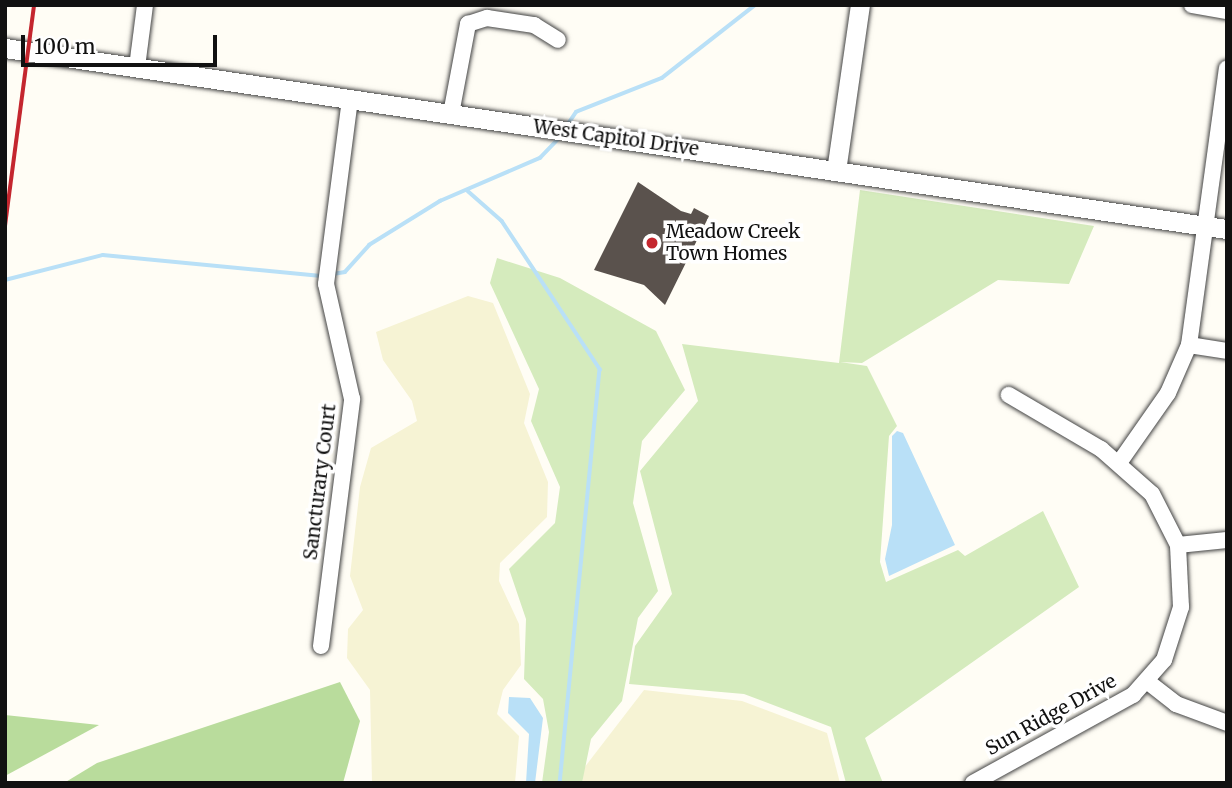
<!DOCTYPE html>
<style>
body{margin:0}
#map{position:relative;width:1232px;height:788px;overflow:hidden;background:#fffdf5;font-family:Merriweather,serif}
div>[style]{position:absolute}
.farmland>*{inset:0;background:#f6f3d4}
.green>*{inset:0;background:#d5ebbd}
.forest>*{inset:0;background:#b9dc9c}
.water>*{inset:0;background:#b9e0f7}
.stream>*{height:3.5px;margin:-1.75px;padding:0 1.75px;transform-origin:1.75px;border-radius:1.75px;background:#b9e0f7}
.building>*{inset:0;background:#5a524d}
.roads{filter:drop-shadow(0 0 2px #444) drop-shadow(0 0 2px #444)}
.minor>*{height:16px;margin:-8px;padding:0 8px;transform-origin:8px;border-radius:8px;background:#fff}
.tertiary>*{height:19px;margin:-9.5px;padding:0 9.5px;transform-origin:9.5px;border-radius:9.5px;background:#fff}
.rail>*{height:3.5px;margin:-1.75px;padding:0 1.75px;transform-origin:1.75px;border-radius:1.75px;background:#c4262e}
.dots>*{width:19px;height:19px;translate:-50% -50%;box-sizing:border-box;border:4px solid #fff;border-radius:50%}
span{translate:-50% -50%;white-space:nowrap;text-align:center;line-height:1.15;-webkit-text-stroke:7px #fff;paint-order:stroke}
.street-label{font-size:19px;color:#111}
.poi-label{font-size:19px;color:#111}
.left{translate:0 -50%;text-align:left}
.frame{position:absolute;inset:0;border:7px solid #111;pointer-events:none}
.scale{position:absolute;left:21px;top:35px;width:196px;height:32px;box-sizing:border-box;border:4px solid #111;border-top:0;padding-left:9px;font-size:21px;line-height:24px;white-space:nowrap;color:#111;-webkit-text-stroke:5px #fff;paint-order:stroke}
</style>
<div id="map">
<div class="farmland">
<i style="clip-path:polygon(468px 296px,493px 303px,530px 394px,524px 423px,548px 482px,547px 517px,500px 563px,499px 581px,519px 624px,521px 665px,503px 690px,497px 714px,519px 736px,515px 783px,372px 783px,370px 690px,347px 658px,348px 629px,363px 610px,350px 576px,360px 487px,371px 448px,417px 421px,412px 401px,383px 360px,376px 332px)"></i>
<i style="clip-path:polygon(644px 690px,742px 701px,827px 733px,840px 783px,582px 783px,584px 768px)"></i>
</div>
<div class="green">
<i style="clip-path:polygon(860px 190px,1094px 226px,1069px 284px,998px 280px,862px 363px,840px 362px,867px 366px,897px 426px,889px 436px,880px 562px,886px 582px,958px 550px,965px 556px,1043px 511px,1079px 587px,865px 738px,883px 783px,846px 783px,831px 727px,744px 694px,629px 684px,635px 646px,672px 594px,640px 471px,698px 401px,682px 344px,839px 363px)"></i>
<i style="clip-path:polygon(497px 258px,560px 278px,656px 331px,685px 390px,642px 441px,633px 503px,658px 591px,638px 618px,622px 701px,591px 739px,582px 783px,542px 783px,549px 732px,543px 699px,524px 679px,526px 619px,509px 569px,555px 523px,560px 487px,531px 421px,539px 389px,490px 283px)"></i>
</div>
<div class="forest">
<i style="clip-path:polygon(340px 682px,360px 721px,343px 783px,64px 783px,97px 763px)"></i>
<i style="clip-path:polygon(5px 715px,99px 725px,5px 776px)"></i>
</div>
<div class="water">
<i style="clip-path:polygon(897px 431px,903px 433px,955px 545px,889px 576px,885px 559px,892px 525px,892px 436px)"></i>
<i style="clip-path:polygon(509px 697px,530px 698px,543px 718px,535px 783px,526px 783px,529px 734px,508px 713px)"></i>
</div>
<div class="stream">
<i style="left:568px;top:124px;width:14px;rotate:-56deg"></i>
<i style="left:576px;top:112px;width:92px;rotate:-21.6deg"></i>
<i style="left:662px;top:78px;width:118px;rotate:-38.1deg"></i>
<i style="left:468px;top:191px;width:45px;rotate:41.4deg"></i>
<i style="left:502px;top:221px;width:178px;rotate:56.5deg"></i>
<i style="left:600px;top:369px;width:416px;rotate:95.5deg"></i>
<i style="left:333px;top:274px;width:12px;rotate:-9deg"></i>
<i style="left:345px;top:272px;width:36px;rotate:-48deg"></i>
<i style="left:369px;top:245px;width:84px;rotate:-31.8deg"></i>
<i style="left:440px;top:201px;width:109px;rotate:-23.3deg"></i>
<i style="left:540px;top:158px;width:30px;rotate:-46deg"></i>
<i style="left:5px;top:280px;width:101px;rotate:-14.3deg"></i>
<i style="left:103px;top:255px;width:219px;rotate:5.5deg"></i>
</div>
<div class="building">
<i style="clip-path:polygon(638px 182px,681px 211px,691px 214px,694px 208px,709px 216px,665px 305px,644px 285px,594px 270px)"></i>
</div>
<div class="roads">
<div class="minor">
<i style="left:1192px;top:5px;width:36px;rotate:10deg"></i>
<i style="left:137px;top:67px;width:63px;rotate:-82.6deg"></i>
<i style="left:451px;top:114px;width:92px;rotate:-79.3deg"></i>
<i style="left:468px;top:24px;width:20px;rotate:-18deg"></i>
<i style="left:487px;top:18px;width:48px;rotate:8.5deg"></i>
<i style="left:534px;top:25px;width:28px;rotate:32deg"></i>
<i style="left:1189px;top:345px;width:38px;rotate:9deg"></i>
<i style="left:1119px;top:463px;width:85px;rotate:-55deg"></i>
<i style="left:1168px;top:393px;width:52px;rotate:-66.4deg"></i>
<i style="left:1189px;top:345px;width:279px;rotate:-82.2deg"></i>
<i style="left:1178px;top:545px;width:49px;rotate:-5.8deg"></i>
<i style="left:321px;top:646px;width:249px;rotate:-82.8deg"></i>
<i style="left:352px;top:399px;width:118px;rotate:-102.7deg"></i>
<i style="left:326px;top:284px;width:187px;rotate:-82.6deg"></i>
<i style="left:1148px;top:682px;width:36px;rotate:38deg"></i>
<i style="left:1176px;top:704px;width:54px;rotate:20.4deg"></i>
<i style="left:973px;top:783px;width:183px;rotate:-28.8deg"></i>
<i style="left:1133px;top:695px;width:47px;rotate:-48.5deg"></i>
<i style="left:1164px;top:660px;width:56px;rotate:-72.2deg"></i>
<i style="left:1181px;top:607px;width:62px;rotate:-92.8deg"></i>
<i style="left:1178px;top:545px;width:57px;rotate:-117deg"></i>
<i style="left:1152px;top:494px;width:68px;rotate:-138.6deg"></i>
<i style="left:1101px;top:449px;width:107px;rotate:-149.6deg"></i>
</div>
<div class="tertiary">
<i style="left:5px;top:48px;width:1235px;rotate:8.43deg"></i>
<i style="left:836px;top:171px;width:168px;rotate:-81.8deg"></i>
</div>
</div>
<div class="rail">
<i style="left:5px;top:226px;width:223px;rotate:-82.5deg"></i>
</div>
<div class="dots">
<i style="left:652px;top:243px;background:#c4262e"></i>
</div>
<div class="street-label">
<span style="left:616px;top:138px;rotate:8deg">West Capitol Drive</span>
<span style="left:320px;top:482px;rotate:-83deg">Sancturary Court</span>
<span style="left:1051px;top:715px;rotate:-29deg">Sun Ridge Drive</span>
</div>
<div class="poi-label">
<span class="left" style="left:666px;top:243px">Meadow Creek<br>Town Homes</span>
</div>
<div class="frame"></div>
<div class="scale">100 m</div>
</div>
